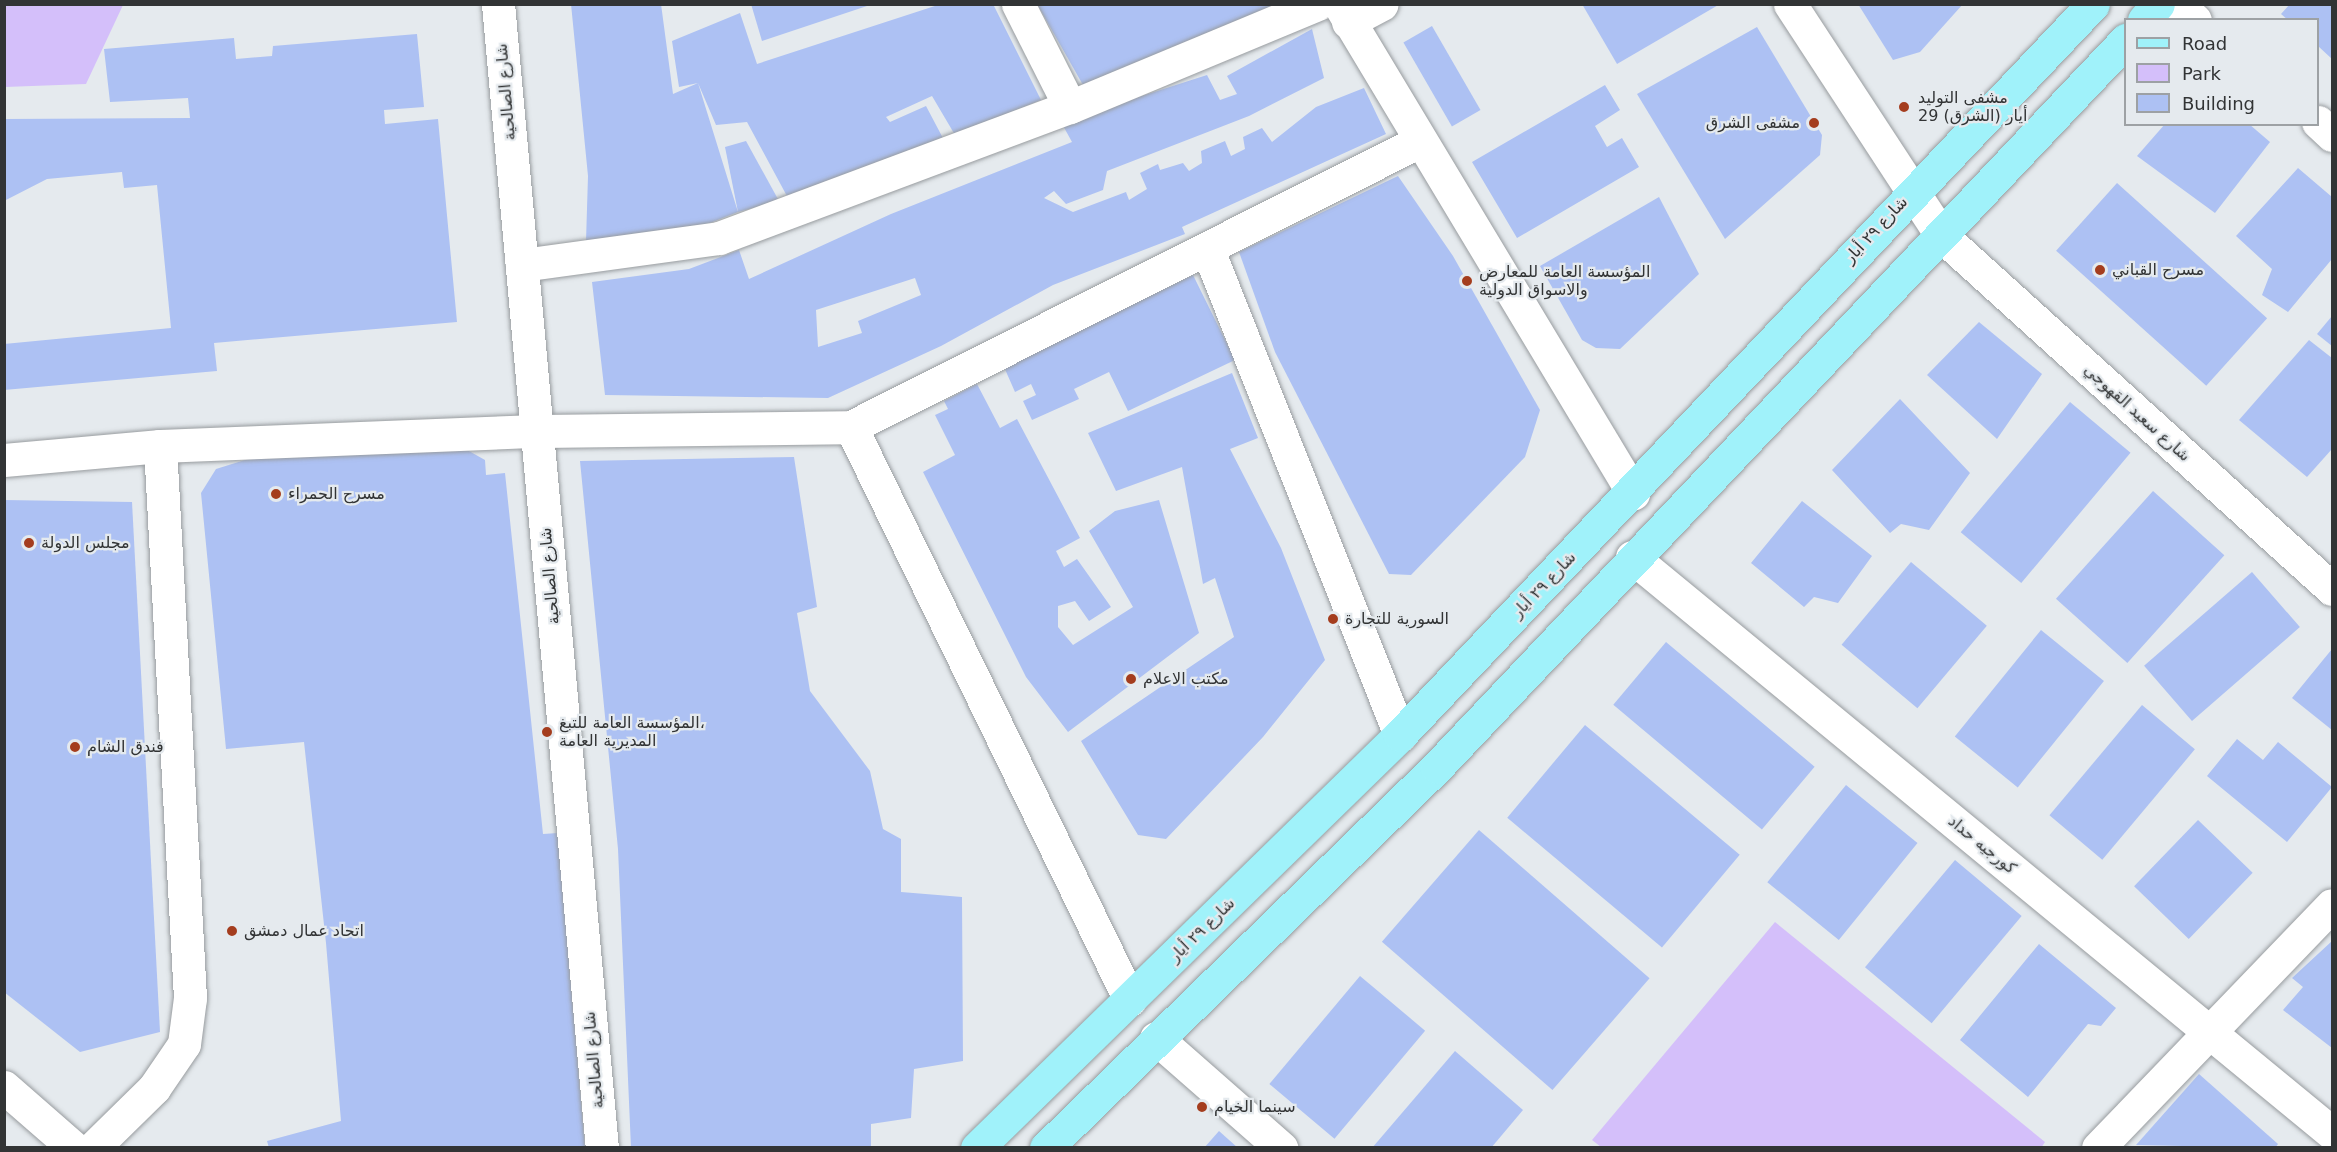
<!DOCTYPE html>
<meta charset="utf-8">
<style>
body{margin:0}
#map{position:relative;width:2337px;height:1152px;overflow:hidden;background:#e5eaee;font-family:"DejaVu Sans","Noto Sans Arabic",sans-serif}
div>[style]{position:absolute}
.green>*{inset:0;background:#d4bffa}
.building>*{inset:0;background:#adc1f3;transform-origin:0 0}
.roads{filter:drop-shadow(0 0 2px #989c9f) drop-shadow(0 0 2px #989c9f)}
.minor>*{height:33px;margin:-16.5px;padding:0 16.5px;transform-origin:16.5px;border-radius:16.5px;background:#fff}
.tertiary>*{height:33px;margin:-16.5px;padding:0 16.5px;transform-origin:16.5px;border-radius:16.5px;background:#fff}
.primary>*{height:33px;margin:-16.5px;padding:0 16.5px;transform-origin:16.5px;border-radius:16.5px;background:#a0f2fa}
.dots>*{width:16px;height:16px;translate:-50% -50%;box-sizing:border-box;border:3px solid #e5eaee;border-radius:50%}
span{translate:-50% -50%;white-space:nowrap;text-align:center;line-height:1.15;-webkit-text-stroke:4.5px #e5eaee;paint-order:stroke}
.street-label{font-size:16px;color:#323435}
.poi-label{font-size:16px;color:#323435}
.left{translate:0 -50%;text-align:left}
.right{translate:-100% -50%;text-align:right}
.frame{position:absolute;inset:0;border:6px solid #323435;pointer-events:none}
.legend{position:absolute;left:2124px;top:18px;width:195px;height:108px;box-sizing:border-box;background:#e5eaee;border:2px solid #9da1a4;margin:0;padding:8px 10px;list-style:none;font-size:18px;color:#323435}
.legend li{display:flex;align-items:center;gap:12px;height:30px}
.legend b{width:30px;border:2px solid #9da1a4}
</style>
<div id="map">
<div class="green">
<i style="clip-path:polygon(4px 5px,5px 4px,123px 5px,86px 84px,5px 87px)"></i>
<i style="clip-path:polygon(1775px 922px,2045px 1142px,2041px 1148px,1601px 1147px,1592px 1140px)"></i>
</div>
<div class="building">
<i style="clip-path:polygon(571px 4px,661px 4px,673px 94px,698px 83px,679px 87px,672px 41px,740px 13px,757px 64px,941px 4px,993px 4px,1041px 100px,955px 135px,932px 96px,886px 117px,890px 122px,926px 106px,945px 142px,788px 198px,747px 122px,716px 125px,698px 83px,738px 212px,697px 228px,586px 241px,588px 176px)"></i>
<i style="clip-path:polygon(751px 4px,870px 4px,870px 5px,762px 41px)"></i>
<i style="clip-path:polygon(1037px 4px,1287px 4px,1083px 85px)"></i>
<i style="clip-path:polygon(1582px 4px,1720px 4px,1617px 64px)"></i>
<i style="clip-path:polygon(1858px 4px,1963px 4px,1920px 52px,1893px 60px)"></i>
<i style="clip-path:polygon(2289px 5px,2332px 5px,2332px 59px,2318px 46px,2318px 20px,2288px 20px,2281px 14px)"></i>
<i style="left:1432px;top:26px;width:97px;height:33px;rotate:60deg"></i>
<i style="clip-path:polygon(1757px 27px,1822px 135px,1820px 155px,1725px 239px,1637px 94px)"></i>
<i style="clip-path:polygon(evenodd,1312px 29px,1324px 78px,1249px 116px,1107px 171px,1103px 190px,1066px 204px,1054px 191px,1044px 198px,1073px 212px,1126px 192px,1129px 200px,1147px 189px,1140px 173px,1158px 164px,1160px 170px,1183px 163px,1189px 171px,1202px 163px,1201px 151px,1225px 141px,1231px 156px,1245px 149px,1243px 137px,1262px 128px,1272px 142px,1316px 107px,1364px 88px,1386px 134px,1182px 227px,1185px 234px,1053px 285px,941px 346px,828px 398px,605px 395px,592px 282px,689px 269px,739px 250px,749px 279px,891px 214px,1072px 142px,1061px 122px,1207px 75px,1220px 100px,1237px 94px,1227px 76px,1312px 29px,915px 278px,921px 295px,858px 321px,862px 333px,818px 347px,816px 310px,915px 278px)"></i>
<i style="clip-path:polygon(417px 34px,424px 107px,384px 110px,385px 124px,438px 119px,457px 322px,214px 343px,217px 371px,4px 390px,4px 344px,171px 328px,157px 185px,124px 188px,122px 172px,47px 179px,4px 201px,4px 119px,190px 118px,188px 98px,110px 102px,104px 49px,234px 38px,236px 59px,272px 56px,273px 46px)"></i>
<i style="clip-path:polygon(1605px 85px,1620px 110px,1595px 126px,1607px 147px,1622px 138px,1639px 167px,1517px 238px,1472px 162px)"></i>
<i style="clip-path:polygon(2165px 124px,2249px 124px,2270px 142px,2215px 213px,2137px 156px)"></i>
<i style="clip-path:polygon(746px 141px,779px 201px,738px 212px,725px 147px)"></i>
<i style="clip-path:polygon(2298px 168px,2332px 197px,2332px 259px,2288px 312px,2262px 295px,2272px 269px,2236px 236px)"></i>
<i style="clip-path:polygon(1398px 176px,1453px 256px,1540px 410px,1525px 457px,1411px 575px,1389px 574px,1275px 352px,1239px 252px)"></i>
<i style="left:2117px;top:183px;width:202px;height:91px;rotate:42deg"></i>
<i style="clip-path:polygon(1659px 197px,1699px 274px,1620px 349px,1596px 348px,1582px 340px,1540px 266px)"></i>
<i style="clip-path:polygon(1193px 275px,1235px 360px,1128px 411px,1109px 372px,1074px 389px,1079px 399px,1032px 420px,1023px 401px,1036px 395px,1031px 384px,1015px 392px,1004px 367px)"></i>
<i style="clip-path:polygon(2332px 316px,2332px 346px,2317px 334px)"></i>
<i style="clip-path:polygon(1979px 322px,2042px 374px,1997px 439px,1927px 375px)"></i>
<i style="clip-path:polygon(2309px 340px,2332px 358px,2332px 449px,2307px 477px,2239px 420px)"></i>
<i style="clip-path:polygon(1232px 373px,1258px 438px,1230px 449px,1281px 548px,1325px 660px,1263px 737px,1166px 839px,1138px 835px,1081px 741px,1234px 637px,1215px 578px,1203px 584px,1182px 467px,1116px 491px,1088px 433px)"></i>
<i style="clip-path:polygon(977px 384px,1000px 428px,1017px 419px,1080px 538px,1056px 551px,1064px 567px,1077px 559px,1111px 607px,1089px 621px,1075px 601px,1058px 606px,1058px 627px,1073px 645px,1133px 607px,1089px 531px,1115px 511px,1159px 500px,1199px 633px,1068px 732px,1026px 677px,923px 472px,955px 455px,935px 415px,948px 409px,944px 401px)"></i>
<i style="clip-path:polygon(1900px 399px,1970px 473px,1929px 530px,1901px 524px,1890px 533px,1832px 470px)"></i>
<i style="left:2070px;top:402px;width:79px;height:170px;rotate:40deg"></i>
<i style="clip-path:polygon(460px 446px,485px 460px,486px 475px,505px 473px,543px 834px,558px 833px,585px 1148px,269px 1148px,267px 1141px,341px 1121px,326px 943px,304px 742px,226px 749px,201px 493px,216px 469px,248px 459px)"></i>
<i style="clip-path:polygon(794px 457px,817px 607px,797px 613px,810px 691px,870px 771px,883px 829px,901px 839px,901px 892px,962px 897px,963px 1061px,914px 1069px,911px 1118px,871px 1124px,871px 1148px,631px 1148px,618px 849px,580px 461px)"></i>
<i style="left:2153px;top:491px;width:96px;height:145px;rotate:42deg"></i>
<i style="clip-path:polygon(4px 500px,132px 502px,160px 1032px,80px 1052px,4px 992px)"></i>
<i style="clip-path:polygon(1802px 501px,1872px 556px,1838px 603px,1814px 597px,1804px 607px,1751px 563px)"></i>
<i style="left:1911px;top:562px;width:99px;height:108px;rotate:40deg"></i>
<i style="left:2252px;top:572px;width:73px;height:143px;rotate:49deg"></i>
<i style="left:2041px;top:630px;width:81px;height:137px;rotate:39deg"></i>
<i style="left:1666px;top:642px;width:194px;height:82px;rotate:40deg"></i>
<i style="clip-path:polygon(2332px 649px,2332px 730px,2292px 698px)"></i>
<i style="left:2142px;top:705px;width:69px;height:144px;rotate:40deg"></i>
<i style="left:1585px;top:725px;width:202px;height:121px;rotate:40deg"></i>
<i style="clip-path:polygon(2237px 739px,2263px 760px,2278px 742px,2332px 787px,2287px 842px,2207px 776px)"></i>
<i style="left:1846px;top:785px;width:92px;height:125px;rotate:39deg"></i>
<i style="left:2198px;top:820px;width:76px;height:92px;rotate:44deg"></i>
<i style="left:1479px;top:830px;width:226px;height:148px;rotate:41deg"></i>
<i style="left:1955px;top:860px;width:87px;height:140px;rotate:40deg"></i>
<i style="clip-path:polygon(2332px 941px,2332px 1048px,2283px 1010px,2303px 987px,2292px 978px)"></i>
<i style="clip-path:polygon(2039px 944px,2116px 1008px,2101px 1026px,2088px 1024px,2028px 1097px,1960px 1040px)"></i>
<i style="left:1360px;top:976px;width:85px;height:141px;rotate:40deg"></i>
<i style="clip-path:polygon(1455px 1051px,1523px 1110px,1491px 1148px,1372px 1148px)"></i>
<i style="clip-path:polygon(2199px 1074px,2278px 1144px,2275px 1148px,2136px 1145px)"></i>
<i style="clip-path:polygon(1219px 1131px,1238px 1148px,1204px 1148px)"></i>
</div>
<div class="roads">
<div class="minor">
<i style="left:1018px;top:4px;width:115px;rotate:63.2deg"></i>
<i style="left:1339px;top:4px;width:571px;rotate:58.98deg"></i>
<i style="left:1790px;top:4px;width:277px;rotate:56.8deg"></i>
<i style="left:1942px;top:236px;width:526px;rotate:42.15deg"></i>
<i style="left:2177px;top:4px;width:24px;rotate:42deg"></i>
<i style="left:1348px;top:22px;width:38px;rotate:-28deg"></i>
<i style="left:2318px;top:122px;width:19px;rotate:43deg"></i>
<i style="left:1208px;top:250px;width:522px;rotate:68.4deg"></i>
<i style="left:522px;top:265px;width:199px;rotate:-7.8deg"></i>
<i style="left:719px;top:238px;width:375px;rotate:-20.5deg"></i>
<i style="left:1070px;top:107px;width:268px;rotate:-22.6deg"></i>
<i style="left:851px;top:427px;width:637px;rotate:64.04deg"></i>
<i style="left:4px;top:460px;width:157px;rotate:-5.1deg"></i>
<i style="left:160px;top:446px;width:377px;rotate:-2.3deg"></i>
<i style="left:537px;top:431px;width:314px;rotate:-0.7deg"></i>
<i style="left:851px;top:427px;width:635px;rotate:-26.69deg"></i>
<i style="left:1632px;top:557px;width:907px;rotate:39.45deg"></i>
<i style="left:1156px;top:1038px;width:167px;rotate:41.3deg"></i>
<i style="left:93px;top:1148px;width:86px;rotate:-44.5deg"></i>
<i style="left:154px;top:1088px;width:53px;rotate:-55.7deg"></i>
<i style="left:184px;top:1044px;width:46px;rotate:-82.6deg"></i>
<i style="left:190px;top:998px;width:553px;rotate:-93.11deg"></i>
<i style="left:2098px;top:1148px;width:337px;rotate:-46.1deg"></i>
</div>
<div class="tertiary">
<i style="left:498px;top:4px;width:1149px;rotate:84.81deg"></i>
<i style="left:4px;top:1087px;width:93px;rotate:41.1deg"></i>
</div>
<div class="primary">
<i style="left:2144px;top:20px;width:21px;rotate:-49deg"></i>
<i style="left:977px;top:1148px;width:591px;rotate:-44.31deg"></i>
<i style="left:1400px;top:735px;width:1007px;rotate:-46.53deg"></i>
<i style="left:1046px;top:1148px;width:546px;rotate:-44.26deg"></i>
<i style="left:1437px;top:767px;width:1002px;rotate:-46.54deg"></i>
</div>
</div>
<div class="dots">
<i style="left:1904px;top:107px;background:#a43d1e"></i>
<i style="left:1814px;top:123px;background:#a43d1e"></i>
<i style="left:2100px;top:270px;background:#a43d1e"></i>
<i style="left:1467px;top:281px;background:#a43d1e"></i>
<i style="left:276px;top:494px;background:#a43d1e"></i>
<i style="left:29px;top:543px;background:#a43d1e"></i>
<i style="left:1333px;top:619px;background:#a43d1e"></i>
<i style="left:1131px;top:679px;background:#a43d1e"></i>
<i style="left:547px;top:732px;background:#a43d1e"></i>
<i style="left:75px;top:747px;background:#a43d1e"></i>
<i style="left:232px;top:931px;background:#a43d1e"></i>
<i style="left:1202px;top:1107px;background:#a43d1e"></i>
</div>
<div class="street-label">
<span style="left:506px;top:92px;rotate:-95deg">شارع الصالحية</span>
<span style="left:1876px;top:230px;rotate:-47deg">شارع ٢٩ أيار</span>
<span style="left:2137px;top:413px;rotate:42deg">شارع سعيد القهوجي</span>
<span style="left:550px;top:576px;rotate:-95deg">شارع الصالحية</span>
<span style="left:1544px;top:585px;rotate:-46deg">شارع ٢٩ أيار</span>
<span style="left:1982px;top:845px;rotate:39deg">كورجيه حداد</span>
<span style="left:1202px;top:930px;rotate:-44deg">شارع ٢٩ أيار</span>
<span style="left:594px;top:1060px;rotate:-95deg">شارع الصالحية</span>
</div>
<div class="poi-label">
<span class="left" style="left:1918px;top:107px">مشفى التوليد<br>29 أيار (الشرق)</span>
<span class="right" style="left:1800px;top:123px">مشفى الشرق</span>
<span class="left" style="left:2112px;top:270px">مسرح القباني</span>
<span class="left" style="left:1479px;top:281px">المؤسسة العامة للمعارض<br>والاسواق الدولية</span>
<span class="left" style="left:288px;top:494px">مسرح الحمراء</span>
<span class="left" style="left:41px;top:543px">مجلس الدولة</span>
<span class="left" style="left:1345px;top:619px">السورية للتجارة</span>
<span class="left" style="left:1143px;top:679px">مكتب الاعلام</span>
<span class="left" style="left:559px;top:732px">المؤسسة العامة للتبغ،<br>المديرية العامة</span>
<span class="left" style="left:87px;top:747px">فندق الشام</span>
<span class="left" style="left:244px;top:931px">اتحاد عمال دمشق</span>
<span class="left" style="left:1214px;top:1107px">سينما الخيام</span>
</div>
<div class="frame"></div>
<ul class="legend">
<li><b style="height:8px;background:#a0f2fa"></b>Road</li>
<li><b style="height:16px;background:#d4bffa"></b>Park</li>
<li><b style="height:16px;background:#adc1f3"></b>Building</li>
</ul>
</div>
